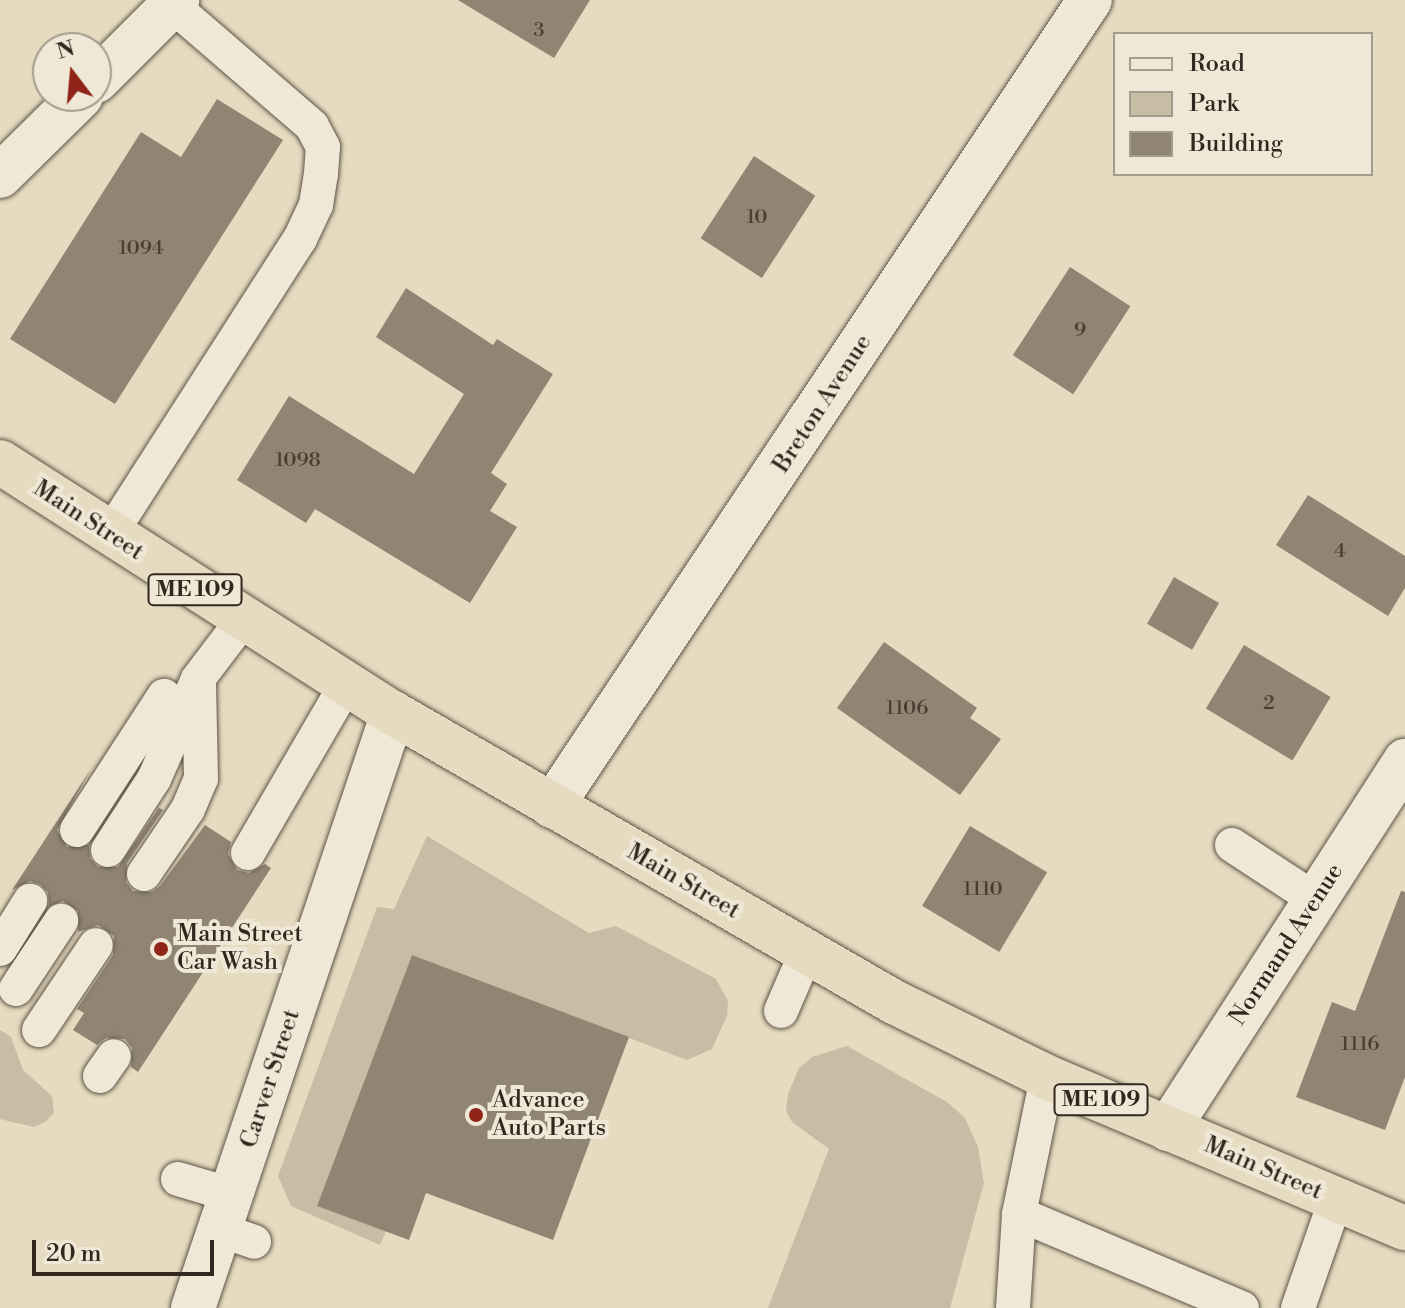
<!DOCTYPE html>
<style>
body{margin:0}
#map{position:relative;width:1405px;height:1308px;overflow:hidden;background:#e6dbc0;font-family:"Libre Bodoni",serif}
div>[style]{position:absolute}
.green>*{inset:0;background:#c7bca4}
.building>*{inset:0;background:#908572;transform-origin:0 0}
.roads{filter:drop-shadow(0 0 2px #5f5446) drop-shadow(0 0 2px #5f5446)}
.service>*{height:34px;margin:-17px;padding:0 17px;transform-origin:17px;border-radius:17px;background:#efe8d6}
.minor>*{height:44px;margin:-22px;padding:0 22px;transform-origin:22px;border-radius:22px;background:#efe8d6}
.trunk>*{height:44px;margin:-22px;padding:0 22px;transform-origin:22px;border-radius:22px;background:#e6dbc0}
.dots>*{width:22px;height:22px;translate:-50% -50%;box-sizing:border-box;border:4px solid #efe8d6;border-radius:50%}
span{translate:-50% -50%;white-space:nowrap;text-align:center;line-height:1.15;-webkit-text-stroke:8px #efe8d6;paint-order:stroke}
.number-label{font-size:20px;color:#4a3e33}
.number-label span{-webkit-text-stroke-width:0}
.shield-label span{padding:2px 6px;background:#efe8d6;border:2px solid;border-radius:6px;-webkit-text-stroke-width:0}
.shield-label{font-size:22px;color:#32271e;font-weight:700}
.street-label{font-size:24px;color:#32271e}
.poi-label{font-size:24px;color:#32271e}
.left{translate:0 -50%;text-align:left}
.legend{position:absolute;left:1113px;top:32px;width:260px;height:144px;box-sizing:border-box;background:#efe8d6;border:2px solid #a39b8c;margin:0;padding:10px 14px;list-style:none;font-size:24px;color:#32271e}
.legend li{display:flex;align-items:center;gap:16px;height:40px}
.legend b{width:40px;border:2px solid #a39b8c}
.north{position:absolute;left:32px;top:32px;width:80px;height:80px;box-sizing:border-box;background:#efe8d6;border:2px solid #a39b8c;border-radius:50%;rotate:344deg;font-size:22px;font-weight:700;line-height:32px;text-align:center;color:#32271e}
.north::after{content:'';display:block;margin:auto;width:28px;height:36px;background:#8f2418;clip-path:polygon(50% 0,100% 100%,50% 72%,0 100%)}
.scale{position:absolute;left:32px;top:1240px;width:182px;height:36px;box-sizing:border-box;border:4px solid #32271e;border-top:0;padding-left:10px;font-size:24px;line-height:28px;white-space:nowrap;color:#32271e;-webkit-text-stroke:6px #efe8d6;paint-order:stroke}
</style>
<div id="map">
<div class="green">
<i style="clip-path:polygon(427px 836px,589px 933px,616px 926px,716px 979px,728px 1001px,727px 1016px,712px 1049px,687px 1060px,412px 955px,318px 1206px,386px 1231px,380px 1245px,291px 1206px,278px 1176px,377px 907px,394px 909px)"></i>
<i style="clip-path:polygon(0 1030px,11px 1037px,23px 1070px,52px 1096px,54px 1113px,45px 1122px,34px 1127px,0 1119px)"></i>
<i style="clip-path:polygon(847px 1046px,947px 1102px,965px 1118px,978px 1147px,984px 1183px,950px 1308px,768px 1308px,829px 1149px,792px 1122px,786px 1111px,788px 1094px,799px 1068px,812px 1057px)"></i>
</div>
<div class="building">
<i style="clip-path:polygon(458px 0,590px 0,554px 58px)"></i>
<i style="clip-path:polygon(217px 99px,283px 140px,115px 404px,10px 339px,141px 132px,181px 157px)"></i>
<i style="left:754px;top:156px;width:73px;height:98px;rotate:33deg"></i>
<i style="left:1070px;top:267px;width:72px;height:105px;rotate:33deg"></i>
<i style="clip-path:polygon(406px 288px,493px 345px,497px 339px,553px 374px,491px 473px,507px 484px,490px 511px,517px 527px,470px 603px,315px 509px,306px 523px,237px 480px,289px 396px,414px 474px,464px 394px,376px 337px)"></i>
<i style="clip-path:polygon(1308px 495px,1405px 556px,1405px 588px,1388px 616px,1276px 545px)"></i>
<i style="left:1174px;top:577px;width:52px;height:54px;rotate:30deg"></i>
<i style="clip-path:polygon(884px 642px,977px 708px,970px 718px,1001px 739px,960px 795px,837px 708px)"></i>
<i style="left:1244px;top:645px;width:101px;height:74px;rotate:31deg"></i>
<i style="clip-path:polygon(91px 769px,57px 830px,67px 847px,89px 845px,90px 858px,98px 867px,118px 867px,159px 808px,163px 810px,127px 863px,126px 882px,133px 891px,152px 892px,160px 886px,205px 825px,231px 842px,228px 854px,237px 870px,249px 873px,265px 864px,271px 868px,138px 1072px,131px 1067px,132px 1048px,125px 1039px,106px 1038px,97px 1045px,73px 1030px,84px 1013px,77px 1009px,113px 955px,114px 936px,98px 925px,78px 932px,78px 911px,63px 901px,49px 906px,48px 892px,40px 884px,30px 881px,12px 890px)"></i>
<i style="left:970px;top:826px;width:90px;height:93px;rotate:31deg"></i>
<i style="clip-path:polygon(1401px 891px,1405px 892px,1405px 1077px,1385px 1130px,1296px 1097px,1332px 1002px,1355px 1011px)"></i>
<i style="clip-path:polygon(412px 955px,629px 1037px,553px 1240px,426px 1193px,409px 1240px,317px 1206px)"></i>
</div>
<div class="roads">
<div class="service">
<i style="left:109px;top:536px;width:353px;rotate:-57.3deg"></i>
<i style="left:300px;top:239px;width:38px;rotate:-65deg"></i>
<i style="left:316px;top:205px;width:31px;rotate:-81deg"></i>
<i style="left:321px;top:174px;width:27px;rotate:-86deg"></i>
<i style="left:323px;top:147px;width:24px;rotate:-118deg"></i>
<i style="left:312px;top:126px;width:185px;rotate:-139.2deg"></i>
<i style="left:77px;top:830px;width:160px;rotate:-57deg"></i>
<i style="left:1232px;top:845px;width:100px;rotate:33.2deg"></i>
<i style="left:108px;top:850px;width:85px;rotate:-57.1deg"></i>
<i style="left:154px;top:779px;width:109px;rotate:-66.3deg"></i>
<i style="left:198px;top:679px;width:73px;rotate:-52.8deg"></i>
<i style="left:248px;top:853px;width:197px;rotate:-59.8deg"></i>
<i style="left:144px;top:874px;width:78px;rotate:-55.9deg"></i>
<i style="left:188px;top:809px;width:33px;rotate:-67deg"></i>
<i style="left:201px;top:779px;width:95px;rotate:-91.2deg"></i>
<i style="left:0;top:949px;width:57px;rotate:-58deg"></i>
<i style="left:16px;top:989px;width:82px;rotate:-56.5deg"></i>
<i style="left:781px;top:1011px;width:65px;rotate:-66.6deg"></i>
<i style="left:39px;top:1030px;width:102px;rotate:-56.2deg"></i>
<i style="left:100px;top:1076px;width:24px;rotate:-55deg"></i>
<i style="left:178px;top:1179px;width:56px;rotate:16.5deg"></i>
<i style="left:1019px;top:1214px;width:242px;rotate:22.9deg"></i>
<i style="left:220px;top:1230px;width:36px;rotate:19deg"></i>
<i style="left:1013px;top:1308px;width:94px;rotate:-86.3deg"></i>
<i style="left:1019px;top:1214px;width:140px;rotate:-78.4deg"></i>
<i style="left:1298px;top:1308px;width:115px;rotate:-70.8deg"></i>
</div>
<div class="minor">
<i style="left:96px;top:81px;width:115px;rotate:-45deg"></i>
<i style="left:0;top:176px;width:114px;rotate:-44.6deg"></i>
<i style="left:552px;top:806px;width:969px;rotate:-56.28deg"></i>
<i style="left:1168px;top:1129px;width:438px;rotate:-57.2deg"></i>
<i style="left:193px;top:1308px;width:628px;rotate:-71.42deg"></i>
</div>
<div class="trunk">
<i style="left:0;top:462px;width:466px;rotate:32.6deg"></i>
<i style="left:393px;top:713px;width:578px;rotate:29.98deg"></i>
<i style="left:894px;top:1002px;width:170px;rotate:26.1deg"></i>
<i style="left:1047px;top:1077px;width:389px;rotate:22.9deg"></i>
</div>
</div>
<div class="dots">
<i style="left:161px;top:949px;background:#8f2418"></i>
<i style="left:476px;top:1115px;background:#8f2418"></i>
</div>
<div class="number-label">
<span style="left:539px;top:30px">3</span>
<span style="left:757px;top:217px">10</span>
<span style="left:141px;top:248px">1094</span>
<span style="left:1080px;top:330px">9</span>
<span style="left:298px;top:460px">1098</span>
<span style="left:1340px;top:551px">4</span>
<span style="left:1269px;top:703px">2</span>
<span style="left:907px;top:708px">1106</span>
<span style="left:983px;top:889px">1110</span>
<span style="left:1360px;top:1044px">1116</span>
</div>
<div class="shield-label">
<span style="left:195px;top:590px">ME 109</span>
<span style="left:1101px;top:1100px">ME 109</span>
</div>
<div class="street-label">
<span style="left:823px;top:404px;rotate:-57deg">Breton Avenue</span>
<span style="left:88px;top:521px;rotate:33deg">Main Street</span>
<span style="left:683px;top:882px;rotate:30deg">Main Street</span>
<span style="left:1287px;top:945px;rotate:-57deg">Normand Avenue</span>
<span style="left:271px;top:1079px;rotate:-72deg">Carver Street</span>
<span style="left:1263px;top:1169px;rotate:23deg">Main Street</span>
</div>
<div class="poi-label">
<span class="left" style="left:177px;top:949px">Main Street<br>Car Wash</span>
<span class="left" style="left:492px;top:1115px">Advance<br>Auto Parts</span>
</div>
<ul class="legend">
<li><b style="height:10px;background:#efe8d6"></b>Road</li>
<li><b style="height:22px;background:#c7bca4"></b>Park</li>
<li><b style="height:22px;background:#908572"></b>Building</li>
</ul>
<div class="north">N</div>
<div class="scale">20 m</div>
</div>
